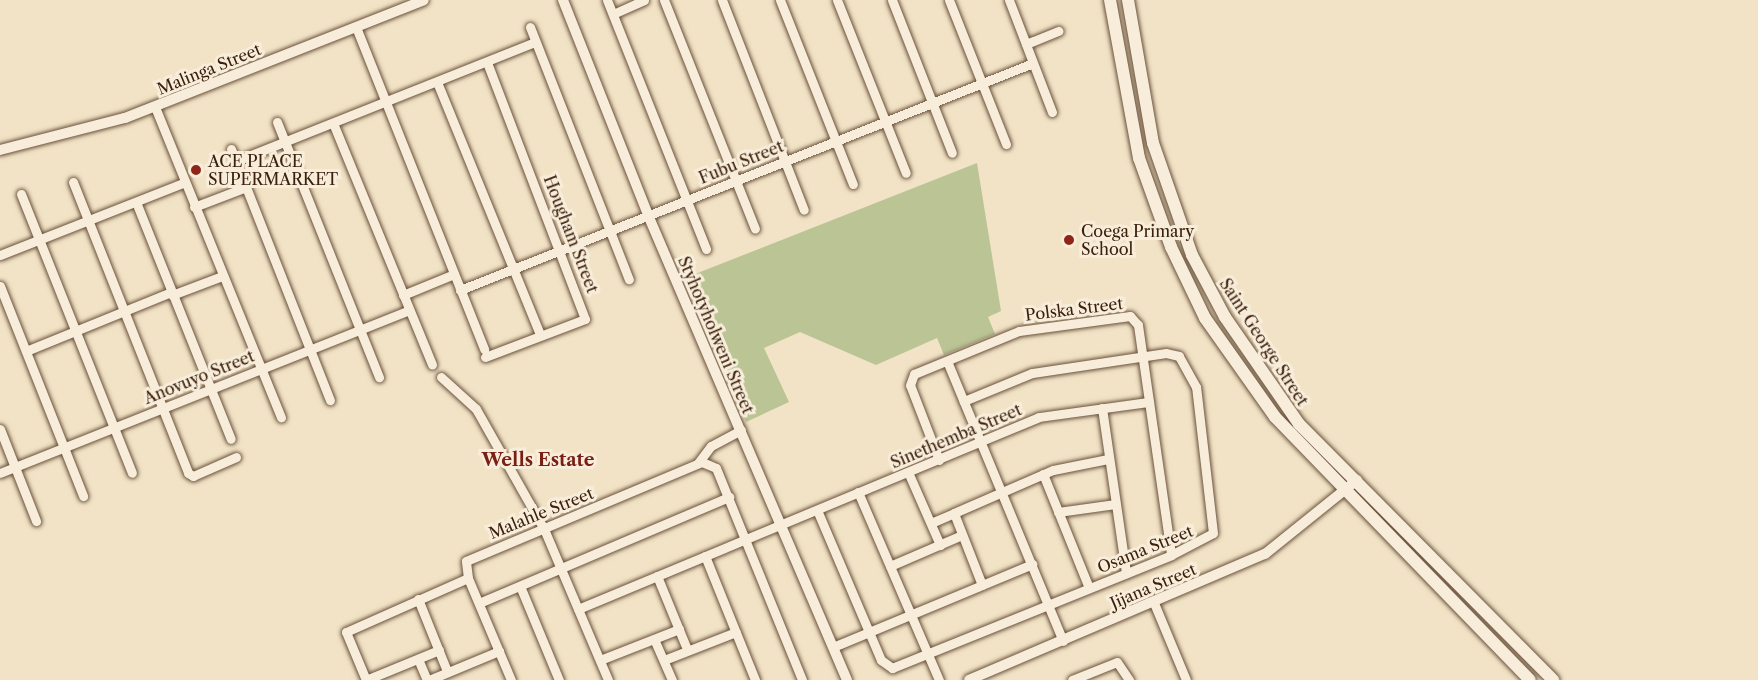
<!DOCTYPE html>
<style>
body{margin:0}
#map{position:relative;width:1758px;height:680px;overflow:hidden;background:#f2e3c6;font-family:"Libre Caslon Text",serif}
div>[style]{position:absolute}
.green>*{inset:0;background:#bac495}
.roads{filter:drop-shadow(0 0 2px #69513b) drop-shadow(0 0 2px #69513b)}
.minor>*{height:9px;margin:-4.5px;padding:0 4.5px;transform-origin:4.5px;border-radius:4.5px;background:#f7edda}
.tertiary>*{height:10px;margin:-5px;padding:0 5px;transform-origin:5px;border-radius:5px;background:#f7edda}
.secondary>*{height:12px;margin:-6px;padding:0 6px;transform-origin:6px;border-radius:6px;background:#f7edda}
.dots>*{width:16px;height:16px;translate:-50% -50%;box-sizing:border-box;border:3px solid #f7edda;border-radius:50%}
span{translate:-50% -50%;white-space:nowrap;text-align:center;line-height:1.15;-webkit-text-stroke:6px #f7edda;paint-order:stroke}
.street-label{font-size:16px;color:#3b200d}
.poi-label{font-size:16px;color:#3b200d}
.left{translate:0 -50%;text-align:left}
.neighbourhood-label{font-size:18px;color:#7a1f14;font-weight:700}
</style>
<div id="map">
<div class="green">
<i style="clip-path:polygon(977px 163px,1001px 311px,988px 317px,995px 334px,944px 355px,937px 338px,876px 365px,800px 332px,764px 348px,789px 402px,746px 422px,685px 278px)"></i>
</div>
<div class="roads">
<div class="minor">
<i style="left:607px;top:0;width:268px;rotate:68.3deg"></i>
<i style="left:664px;top:0;width:246px;rotate:68.3deg"></i>
<i style="left:722px;top:0;width:225px;rotate:68.7deg"></i>
<i style="left:780px;top:0;width:198px;rotate:68.4deg"></i>
<i style="left:837px;top:0;width:186px;rotate:68.3deg"></i>
<i style="left:892px;top:0;width:164px;rotate:68.6deg"></i>
<i style="left:949px;top:0;width:155px;rotate:68.4deg"></i>
<i style="left:1009px;top:0;width:120px;rotate:69deg"></i>
<i style="left:613px;top:14px;width:34px;rotate:-24deg"></i>
<i style="left:356px;top:27px;width:347px;rotate:68.3deg"></i>
<i style="left:530px;top:27px;width:271px;rotate:68.6deg"></i>
<i style="left:1026px;top:44px;width:35px;rotate:-22deg"></i>
<i style="left:437px;top:82px;width:273px;rotate:67.8deg"></i>
<i style="left:155px;top:107px;width:335px;rotate:67.9deg"></i>
<i style="left:277px;top:122px;width:275px;rotate:68.2deg"></i>
<i style="left:333px;top:123px;width:261px;rotate:67.7deg"></i>
<i style="left:231px;top:149px;width:270px;rotate:68.5deg"></i>
<i style="left:236px;top:161px;width:322px;rotate:-21.7deg"></i>
<i style="left:73px;top:182px;width:313px;rotate:68.4deg"></i>
<i style="left:188px;top:473px;width:6px;rotate:31deg"></i>
<i style="left:193px;top:476px;width:47px;rotate:-23.8deg"></i>
<i style="left:21px;top:194px;width:300px;rotate:68.3deg"></i>
<i style="left:136px;top:202px;width:255px;rotate:68.2deg"></i>
<i style="left:194px;top:207px;width:56px;rotate:-21deg"></i>
<i style="left:0;top:255px;width:199px;rotate:-21.5deg"></i>
<i style="left:0;top:286px;width:226px;rotate:68.4deg"></i>
<i style="left:460px;top:290px;width:616px;rotate:-21.61deg"></i>
<i style="left:172px;top:295px;width:53px;rotate:-20.8deg"></i>
<i style="left:403px;top:295px;width:55px;rotate:-22.4deg"></i>
<i style="left:26px;top:351px;width:157px;rotate:-22.1deg"></i>
<i style="left:485px;top:357px;width:107px;rotate:-20.8deg"></i>
<i style="left:585px;top:319px;width:275px;rotate:-110.9deg"></i>
<i style="left:947px;top:361px;width:303px;rotate:67.5deg"></i>
<i style="left:441px;top:377px;width:47px;rotate:42.4deg"></i>
<i style="left:476px;top:409px;width:138px;rotate:60.5deg"></i>
<i style="left:544px;top:529px;width:164px;rotate:67deg"></i>
<i style="left:1102px;top:408px;width:167px;rotate:81.7deg"></i>
<i style="left:0;top:429px;width:99px;rotate:68.6deg"></i>
<i style="left:939px;top:460px;width:80px;rotate:-111.1deg"></i>
<i style="left:910px;top:385px;width:12px;rotate:-70deg"></i>
<i style="left:914px;top:374px;width:113px;rotate:-22.3deg"></i>
<i style="left:1019px;top:331px;width:112px;rotate:-7.7deg"></i>
<i style="left:1130px;top:316px;width:12px;rotate:48deg"></i>
<i style="left:1138px;top:325px;width:232px;rotate:81.8deg"></i>
<i style="left:698px;top:463px;width:21px;rotate:-53deg"></i>
<i style="left:711px;top:446px;width:34px;rotate:-28deg"></i>
<i style="left:908px;top:472px;width:80px;rotate:66.3deg"></i>
<i style="left:0;top:473px;width:440px;rotate:-21.7deg"></i>
<i style="left:1043px;top:474px;width:123px;rotate:68deg"></i>
<i style="left:858px;top:492px;width:205px;rotate:66.7deg"></i>
<i style="left:817px;top:510px;width:163px;rotate:66.9deg"></i>
<i style="left:881px;top:660px;width:14px;rotate:36deg"></i>
<i style="left:892px;top:668px;width:301px;rotate:-22deg"></i>
<i style="left:1171px;top:555px;width:47px;rotate:-27.6deg"></i>
<i style="left:1213px;top:533px;width:147px;rotate:-96.6deg"></i>
<i style="left:1196px;top:387px;width:35px;rotate:-119deg"></i>
<i style="left:1179px;top:356px;width:13px;rotate:-167deg"></i>
<i style="left:1166px;top:353px;width:135px;rotate:171.5deg"></i>
<i style="left:1032px;top:373px;width:74px;rotate:157.6deg"></i>
<i style="left:1058px;top:512px;width:58px;rotate:-8deg"></i>
<i style="left:931px;top:523px;width:25px;rotate:-23deg"></i>
<i style="left:705px;top:556px;width:134px;rotate:68deg"></i>
<i style="left:890px;top:566px;width:78px;rotate:-23.3deg"></i>
<i style="left:657px;top:576px;width:79px;rotate:67.7deg"></i>
<i style="left:982px;top:585px;width:77px;rotate:-111.3deg"></i>
<i style="left:954px;top:513px;width:108px;rotate:-23.5deg"></i>
<i style="left:1053px;top:470px;width:56px;rotate:-11.3deg"></i>
<i style="left:520px;top:586px;width:102px;rotate:67.5deg"></i>
<i style="left:418px;top:599px;width:78px;rotate:68.1deg"></i>
<i style="left:479px;top:603px;width:272px;rotate:-23deg"></i>
<i style="left:1154px;top:603px;width:83px;rotate:67.4deg"></i>
<i style="left:578px;top:609px;width:499px;rotate:-22.6deg"></i>
<i style="left:1039px;top:417px;width:111px;rotate:-7.8deg"></i>
<i style="left:654px;top:639px;width:45px;rotate:66.3deg"></i>
<i style="left:833px;top:647px;width:216px;rotate:-22.6deg"></i>
<i style="left:439px;top:650px;width:79px;rotate:157.7deg"></i>
<i style="left:366px;top:680px;width:52px;rotate:-112.6deg"></i>
<i style="left:346px;top:632px;width:133px;rotate:-23.9deg"></i>
<i style="left:418px;top:659px;width:23px;rotate:67deg"></i>
<i style="left:600px;top:660px;width:85px;rotate:-21.4deg"></i>
<i style="left:664px;top:660px;width:77px;rotate:-21.3deg"></i>
<i style="left:429px;top:680px;width:76px;rotate:-22.5deg"></i>
<i style="left:511px;top:680px;width:111px;rotate:-112.9deg"></i>
<i style="left:468px;top:578px;width:17px;rotate:-97deg"></i>
<i style="left:466px;top:561px;width:256px;rotate:-22.8deg"></i>
<i style="left:702px;top:462px;width:15px;rotate:23deg"></i>
<i style="left:716px;top:468px;width:229px;rotate:67.9deg"></i>
<i style="left:1072px;top:680px;width:48px;rotate:-21.8deg"></i>
<i style="left:1117px;top:662px;width:22px;rotate:56deg"></i>
</div>
<div class="tertiary">
<i style="left:563px;top:0;width:231px;rotate:68.4deg"></i>
<i style="left:648px;top:215px;width:506px;rotate:66.83deg"></i>
<i style="left:0;top:150px;width:129px;rotate:-14.4deg"></i>
<i style="left:125px;top:118px;width:321px;rotate:-21.5deg"></i>
<i style="left:969px;top:680px;width:322px;rotate:-23.1deg"></i>
<i style="left:1265px;top:554px;width:118px;rotate:-38.8deg"></i>
</div>
<div class="secondary">
<i style="left:1110px;top:0;width:161px;rotate:79.6deg"></i>
<i style="left:1139px;top:158px;width:95px;rotate:70.2deg"></i>
<i style="left:1171px;top:247px;width:79px;rotate:64.4deg"></i>
<i style="left:1205px;top:318px;width:121px;rotate:54.7deg"></i>
<i style="left:1275px;top:417px;width:366px;rotate:45.9deg"></i>
<i style="left:1128px;top:0;width:145px;rotate:80.1deg"></i>
<i style="left:1153px;top:143px;width:119px;rotate:70.8deg"></i>
<i style="left:1192px;top:255px;width:70px;rotate:62deg"></i>
<i style="left:1225px;top:317px;width:130px;rotate:55.3deg"></i>
<i style="left:1299px;top:424px;width:361px;rotate:45.2deg"></i>
</div>
</div>
<div class="dots">
<i style="left:196px;top:170px;background:#8f2418"></i>
<i style="left:1069px;top:240px;background:#8f2418"></i>
</div>
<div class="street-label">
<span style="left:209px;top:69px;rotate:-22deg">Malinga Street</span>
<span style="left:741px;top:162px;rotate:-22deg">Fubu Street</span>
<span style="left:571px;top:234px;rotate:69deg">Hougham Street</span>
<span style="left:1074px;top:309px;rotate:-7deg">Polska Street</span>
<span style="left:716px;top:335px;rotate:67deg">Styhotyholweni Street</span>
<span style="left:1264px;top:342px;rotate:57deg">Saint George Street</span>
<span style="left:199px;top:377px;rotate:-22deg">Anovuyo Street</span>
<span style="left:956px;top:436px;rotate:-23deg">Sinethemba Street</span>
<span style="left:541px;top:513px;rotate:-22deg">Malahle Street</span>
<span style="left:1145px;top:549px;rotate:-22deg">Osama Street</span>
<span style="left:1153px;top:586px;rotate:-23deg">Jijana Street</span>
</div>
<div class="poi-label">
<span class="left" style="left:208px;top:170px">ACE PLACE<br>SUPERMARKET</span>
<span class="left" style="left:1081px;top:240px">Coega Primary<br>School</span>
</div>
<div class="neighbourhood-label">
<span style="left:538px;top:460px">Wells Estate</span>
</div>
</div>
